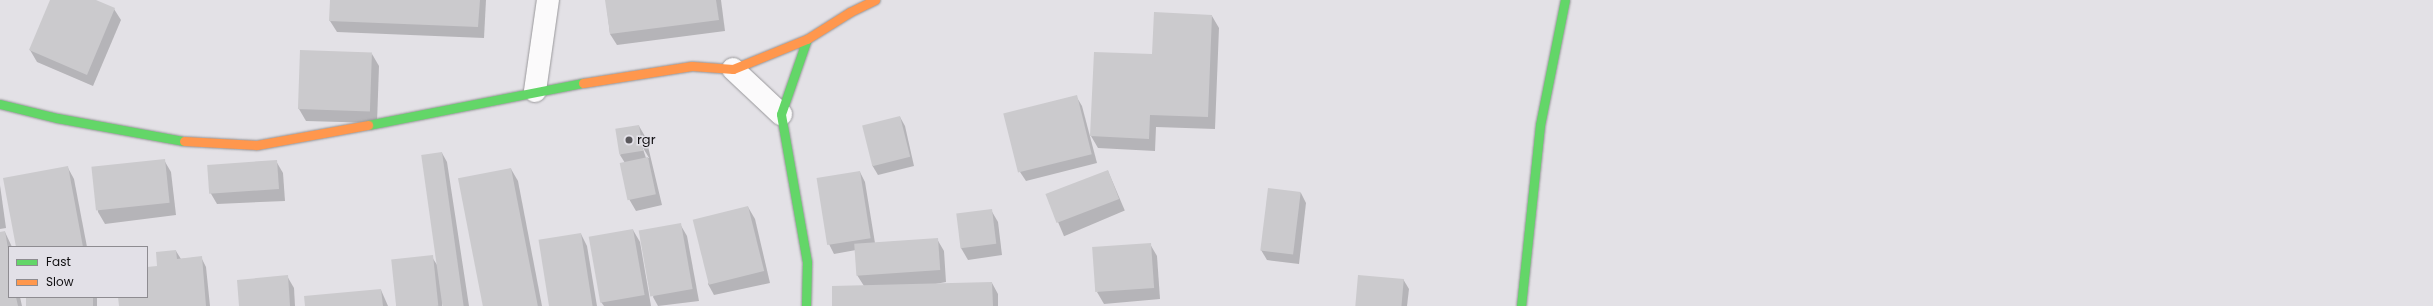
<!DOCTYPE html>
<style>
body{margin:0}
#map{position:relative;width:2433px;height:306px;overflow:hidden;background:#e3e1e6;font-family:Poppins,sans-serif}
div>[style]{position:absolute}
.shadow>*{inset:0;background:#0003;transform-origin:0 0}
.building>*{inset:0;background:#cbcacd;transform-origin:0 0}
.roads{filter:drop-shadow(0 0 1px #98979a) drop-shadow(0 0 1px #98979a)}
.street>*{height:22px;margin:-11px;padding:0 11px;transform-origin:11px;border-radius:11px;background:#fbfafb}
.fast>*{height:9px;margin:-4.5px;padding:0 4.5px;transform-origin:4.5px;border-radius:4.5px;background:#63d668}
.slow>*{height:9px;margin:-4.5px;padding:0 4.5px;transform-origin:4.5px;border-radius:4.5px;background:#ff974d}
.dots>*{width:11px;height:11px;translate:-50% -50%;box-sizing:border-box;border:2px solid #e2e0e7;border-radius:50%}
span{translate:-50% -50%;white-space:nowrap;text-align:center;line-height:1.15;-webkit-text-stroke:3px #e2e0e7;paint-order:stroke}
.poi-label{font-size:13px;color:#100f11}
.left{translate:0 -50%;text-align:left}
.legend{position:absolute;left:8px;top:246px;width:140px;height:52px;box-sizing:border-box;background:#e2e0e7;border:1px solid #8e8c91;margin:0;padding:5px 7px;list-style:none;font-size:12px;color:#100f11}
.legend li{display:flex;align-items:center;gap:8px;height:20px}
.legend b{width:20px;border:1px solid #8e8c91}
</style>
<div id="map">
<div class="shadow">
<i style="clip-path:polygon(51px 0,93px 0,114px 9px,121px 20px,93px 86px,37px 62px,30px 50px)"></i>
<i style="clip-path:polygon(331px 0,486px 0,484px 38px,337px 32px,330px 21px)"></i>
<i style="clip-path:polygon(606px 0,721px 0,725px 31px,617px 45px,610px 34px)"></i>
<i style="clip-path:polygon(1212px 16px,1219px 28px,1215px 129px,1156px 127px,1155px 151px,1098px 148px,1091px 136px,1153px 55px)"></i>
<i style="clip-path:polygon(372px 54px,379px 66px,377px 123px,306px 121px,299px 109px)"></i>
<i style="clip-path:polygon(1076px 96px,1082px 106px,1097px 163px,1026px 181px,1020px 172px,1005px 114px)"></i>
<i style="clip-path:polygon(900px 117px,905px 126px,914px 166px,878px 175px,872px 165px)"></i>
<i style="clip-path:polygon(evenodd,639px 126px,646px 138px,662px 205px,636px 211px,629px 199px,625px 163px,620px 155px,639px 126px,642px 146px,649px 158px,646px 158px,642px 146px)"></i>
<i style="clip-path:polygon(442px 153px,447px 162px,469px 306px,445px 306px,443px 291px,442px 306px,396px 306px,432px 257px,439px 268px)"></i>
<i style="clip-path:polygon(164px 160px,171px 172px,176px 215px,105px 224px,98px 212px,93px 169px)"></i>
<i style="clip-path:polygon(276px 161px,283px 173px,285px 201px,217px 204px,210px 192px)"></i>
<i style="clip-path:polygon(68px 168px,74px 179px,87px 247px,17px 247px)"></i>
<i style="clip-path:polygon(511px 169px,518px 181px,542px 306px,485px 306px)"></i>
<i style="left:1108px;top:171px;width:43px;height:66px;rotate:67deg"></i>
<i style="clip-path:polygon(860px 172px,865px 182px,875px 243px,937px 239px,944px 251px,946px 282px,930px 285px,992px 283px,998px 294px,998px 306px,833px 306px,864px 286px,857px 275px,856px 250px,834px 254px,829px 244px)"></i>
<i style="clip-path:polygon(0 185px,6px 228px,0 229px)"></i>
<i style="clip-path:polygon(1269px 189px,1301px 193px,1306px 203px,1299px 264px,1267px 260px,1261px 250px)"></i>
<i style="clip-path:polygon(748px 207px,755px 219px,770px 283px,714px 295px,708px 284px)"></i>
<i style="clip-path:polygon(991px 210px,998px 222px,1002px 255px,968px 260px,961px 248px)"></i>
<i style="clip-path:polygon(680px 224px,687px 236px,699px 301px,658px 306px,653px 297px)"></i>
<i style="clip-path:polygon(633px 230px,640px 242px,651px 306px,604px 306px,601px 302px)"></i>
<i style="clip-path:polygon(5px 232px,12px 247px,9px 247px,9px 297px,20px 297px,22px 306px,0 306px,0 233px)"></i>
<i style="clip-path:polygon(581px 234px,587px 246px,597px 306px,550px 306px)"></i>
<i style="clip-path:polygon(1150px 244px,1157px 256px,1160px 299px,1104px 304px,1097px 292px)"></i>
<i style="clip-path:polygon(176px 251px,181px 259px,201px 257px,206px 267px,210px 306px,120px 306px,119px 297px,147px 297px,147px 268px,158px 267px)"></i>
<i style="clip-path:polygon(287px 276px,294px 288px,295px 306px,240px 306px)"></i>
<i style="clip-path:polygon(1403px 279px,1409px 289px,1407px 306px,1357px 306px)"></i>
<i style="clip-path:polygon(381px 290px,388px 306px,306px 306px)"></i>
<i style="left:27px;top:297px;width:70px;height:9px"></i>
</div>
<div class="building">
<i style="clip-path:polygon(50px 0,96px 0,115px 8px,87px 75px,29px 50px)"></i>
<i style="clip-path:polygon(330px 0,480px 0,478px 27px,329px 21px)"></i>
<i style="clip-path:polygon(605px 0,716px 0,719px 20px,610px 34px)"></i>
<i style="clip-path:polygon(1154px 12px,1212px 15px,1208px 117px,1150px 115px,1149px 139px,1090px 136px,1094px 52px,1152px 54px)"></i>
<i style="left:300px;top:50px;width:72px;height:59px;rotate:2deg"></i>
<i style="left:1077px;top:95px;width:61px;height:76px;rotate:76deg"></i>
<i style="left:900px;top:116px;width:42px;height:39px;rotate:76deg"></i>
<i style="left:639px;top:125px;width:26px;height:24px;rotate:81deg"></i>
<i style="left:442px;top:152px;width:156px;height:21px;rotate:82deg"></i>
<i style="left:648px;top:157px;width:38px;height:29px;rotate:78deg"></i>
<i style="left:165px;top:159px;width:44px;height:74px;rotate:84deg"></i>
<i style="left:277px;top:160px;width:29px;height:70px;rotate:86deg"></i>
<i style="clip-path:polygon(68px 166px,83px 247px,16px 247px,3px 178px)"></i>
<i style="left:511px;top:168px;width:141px;height:54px;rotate:79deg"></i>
<i style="left:1108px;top:170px;width:31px;height:67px;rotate:69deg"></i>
<i style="left:860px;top:171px;width:68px;height:44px;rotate:81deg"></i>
<i style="left:1268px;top:188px;width:33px;height:63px;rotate:7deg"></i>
<i style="left:748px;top:206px;width:67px;height:57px;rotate:76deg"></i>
<i style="left:992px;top:209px;width:35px;height:36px;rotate:83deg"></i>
<i style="left:681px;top:223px;width:67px;height:43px;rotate:80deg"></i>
<i style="left:633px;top:229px;width:67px;height:45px;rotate:80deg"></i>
<i style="clip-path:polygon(5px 231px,9px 254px,9px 297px,16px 297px,18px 306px,0 306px,0 232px)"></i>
<i style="left:581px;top:233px;width:74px;height:43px;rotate:81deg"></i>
<i style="left:938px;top:238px;width:32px;height:84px;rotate:86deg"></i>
<i style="left:1151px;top:243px;width:45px;height:59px;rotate:86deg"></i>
<i style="clip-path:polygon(176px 250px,177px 259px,202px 256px,206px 306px,119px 306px,118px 297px,147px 297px,147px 267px,157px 266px,156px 252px)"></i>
<i style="left:433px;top:255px;width:51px;height:42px;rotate:84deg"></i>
<i style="clip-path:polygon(288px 275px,290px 306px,239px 306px,237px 280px)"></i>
<i style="left:1358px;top:275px;width:46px;height:31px;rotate:5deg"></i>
<i style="clip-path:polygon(992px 282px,993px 306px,832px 306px,832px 286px)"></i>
<i style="clip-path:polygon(381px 289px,383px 306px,305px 306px,304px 296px)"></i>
<i style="left:26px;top:297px;width:67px;height:9px"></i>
</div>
<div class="roads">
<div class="street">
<i style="left:733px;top:69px;width:66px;rotate:43.2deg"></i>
<i style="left:535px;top:91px;width:92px;rotate:-81.9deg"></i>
</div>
<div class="fast">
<i style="left:0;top:104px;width:59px;rotate:13.8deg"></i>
<i style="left:57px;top:118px;width:129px;rotate:10.3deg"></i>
<i style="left:368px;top:125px;width:219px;rotate:-11.1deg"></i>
<i style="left:806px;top:306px;width:44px;rotate:-88.7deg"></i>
<i style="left:807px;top:262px;width:150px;rotate:-100deg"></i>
<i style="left:781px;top:114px;width:79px;rotate:-70.9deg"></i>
<i style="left:1521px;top:306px;width:182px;rotate:-84deg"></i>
<i style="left:1540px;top:125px;width:127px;rotate:-78.7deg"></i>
</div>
<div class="slow">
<i style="left:583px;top:83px;width:110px;rotate:-8.9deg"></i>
<i style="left:692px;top:66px;width:41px;rotate:4.2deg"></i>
<i style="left:733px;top:69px;width:80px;rotate:-22.1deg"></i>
<i style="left:807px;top:39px;width:51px;rotate:-32.1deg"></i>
<i style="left:850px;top:12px;width:28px;rotate:-26deg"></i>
<i style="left:184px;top:141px;width:73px;rotate:3.1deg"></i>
<i style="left:257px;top:145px;width:113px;rotate:-10.2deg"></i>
</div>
</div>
<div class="dots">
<i style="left:629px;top:140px;background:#5a585c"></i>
</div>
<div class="poi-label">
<span class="left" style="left:637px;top:140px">rgr</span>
</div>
<ul class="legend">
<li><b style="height:5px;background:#63d668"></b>Fast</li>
<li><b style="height:5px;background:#ff974d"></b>Slow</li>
</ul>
</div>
